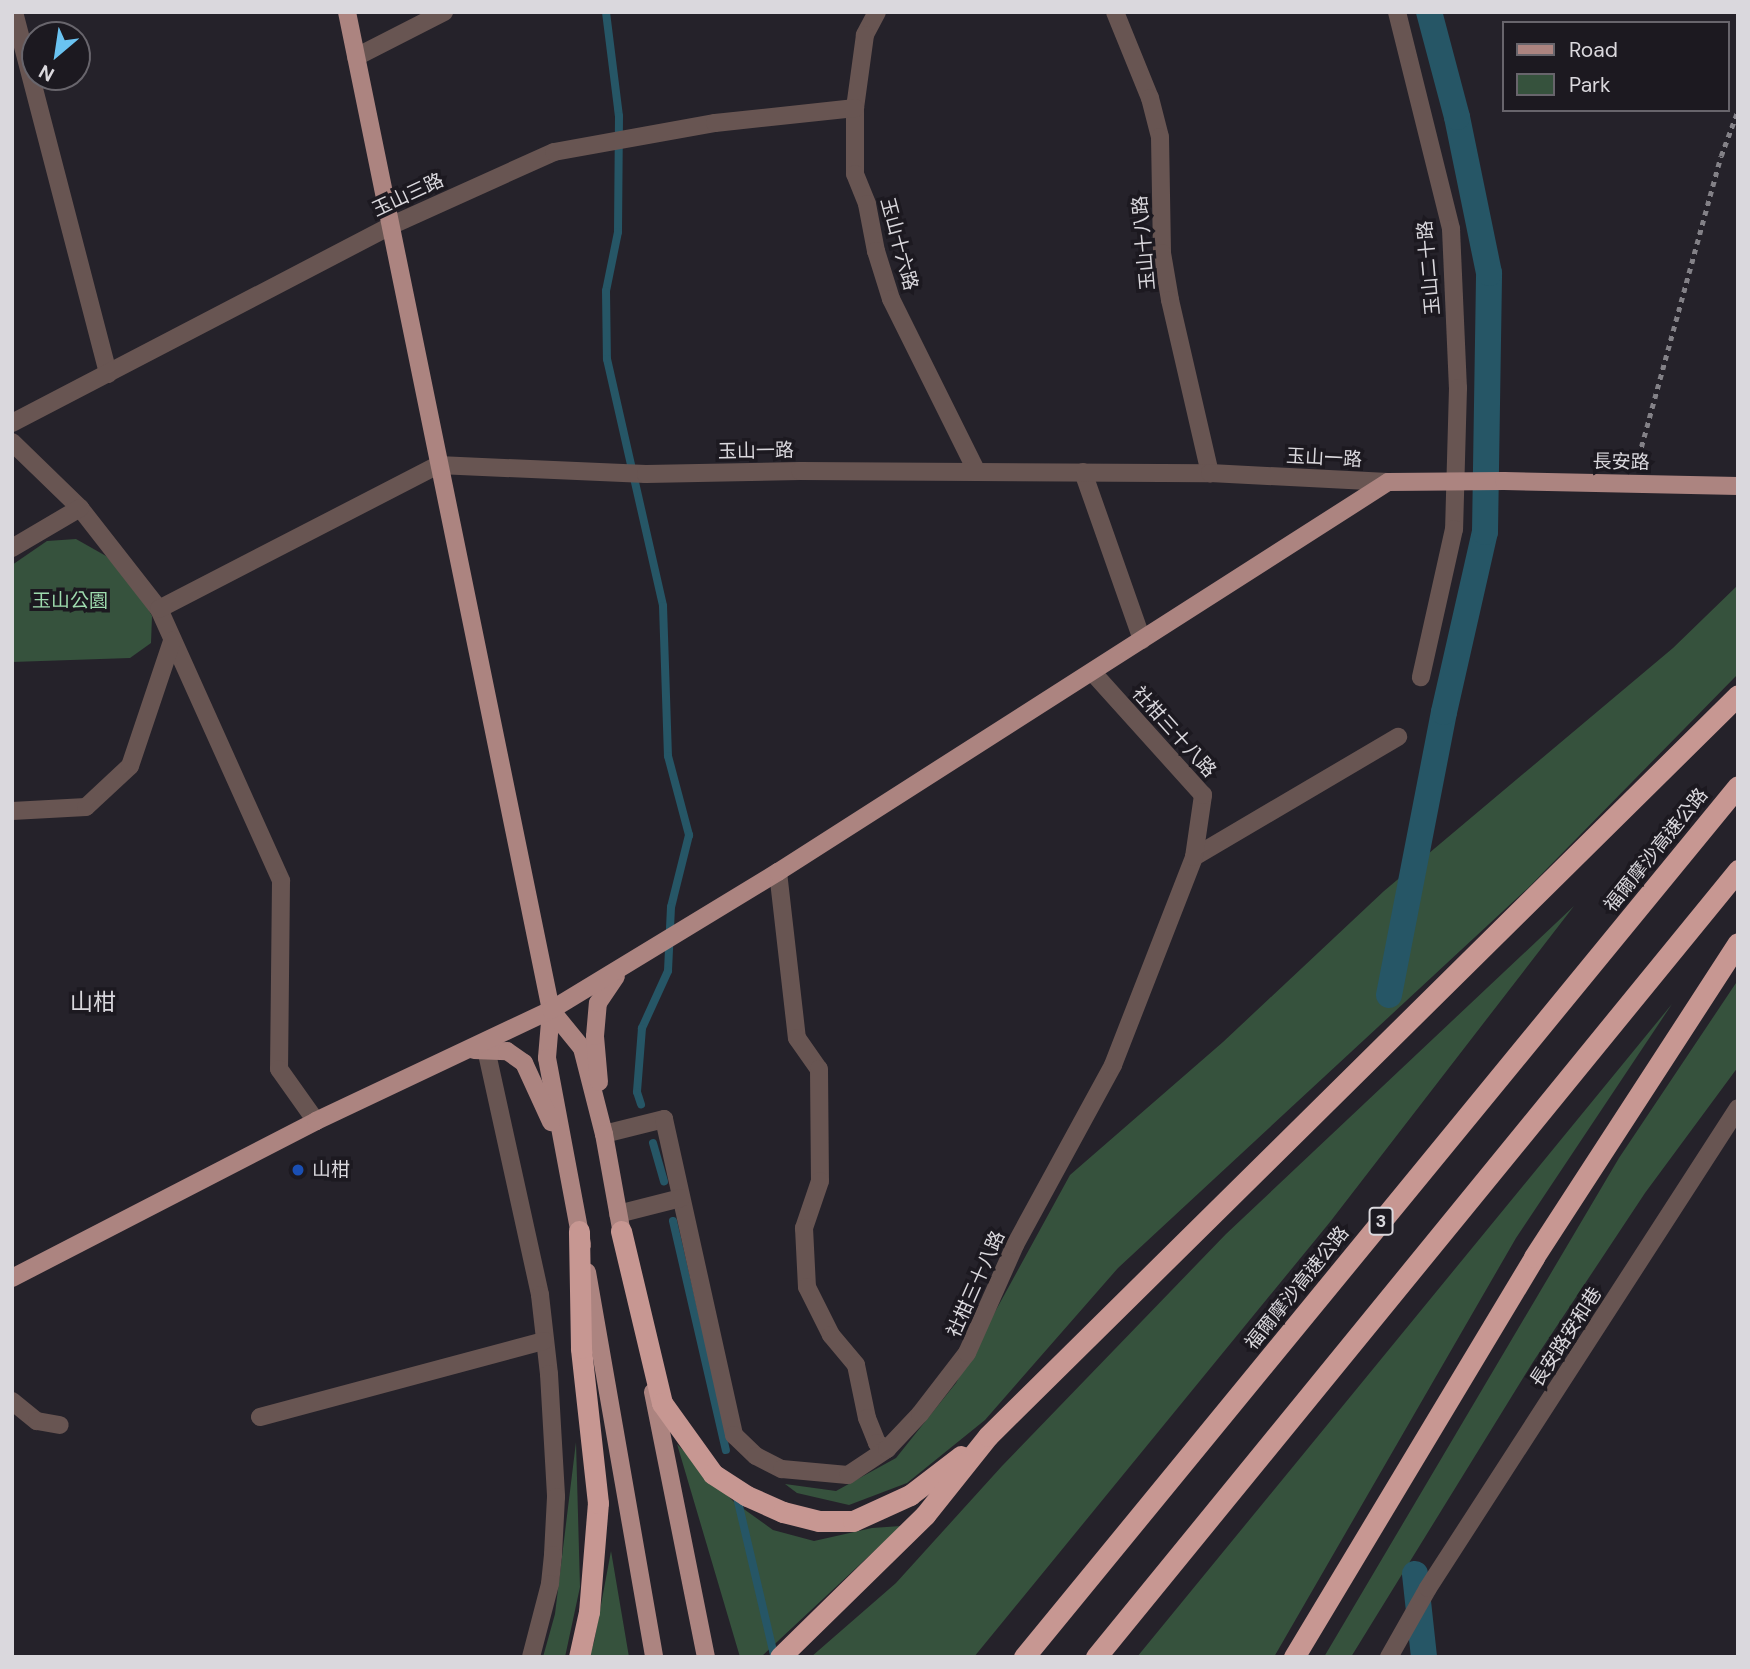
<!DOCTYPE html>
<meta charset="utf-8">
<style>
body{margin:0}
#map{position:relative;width:1750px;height:1669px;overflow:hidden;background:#25222a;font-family:"DM Sans","Noto Sans TC",sans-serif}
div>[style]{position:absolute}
.green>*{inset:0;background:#36523d}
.stream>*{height:8px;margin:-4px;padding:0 4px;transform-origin:4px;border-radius:4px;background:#265666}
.canal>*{height:26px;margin:-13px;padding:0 13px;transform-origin:13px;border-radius:13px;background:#265666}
.path>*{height:4.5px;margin-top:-2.25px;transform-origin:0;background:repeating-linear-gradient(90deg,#838187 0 5px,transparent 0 10px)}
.minor>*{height:18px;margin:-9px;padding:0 9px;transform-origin:9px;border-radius:9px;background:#685552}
.major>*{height:18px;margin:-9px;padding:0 9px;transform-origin:9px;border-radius:9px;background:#ac8480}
.highway>*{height:21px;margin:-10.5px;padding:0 10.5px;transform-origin:10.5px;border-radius:10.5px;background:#c79792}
.dots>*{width:19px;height:19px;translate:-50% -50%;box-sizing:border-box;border:4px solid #1c1920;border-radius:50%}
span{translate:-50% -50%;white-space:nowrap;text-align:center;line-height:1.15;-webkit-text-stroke:7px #1c1920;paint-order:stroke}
.shield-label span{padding:2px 5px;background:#1c1920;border:2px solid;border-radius:5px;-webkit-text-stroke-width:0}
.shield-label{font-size:18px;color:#dad8dd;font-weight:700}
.street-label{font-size:19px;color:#dad8dd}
.park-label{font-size:19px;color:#9edbae}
.poi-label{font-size:19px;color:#dad8dd}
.left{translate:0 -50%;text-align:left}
.quarter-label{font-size:23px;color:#dad8dd}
.frame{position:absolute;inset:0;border:14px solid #dad8dd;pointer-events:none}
.legend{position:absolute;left:1502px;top:21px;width:228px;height:91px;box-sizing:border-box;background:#1c1920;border:2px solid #68656c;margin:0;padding:9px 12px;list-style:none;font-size:21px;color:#dad8dd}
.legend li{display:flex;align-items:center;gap:14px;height:35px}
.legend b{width:35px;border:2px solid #68656c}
.north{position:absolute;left:21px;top:21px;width:70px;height:70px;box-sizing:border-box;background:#1c1920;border:2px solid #68656c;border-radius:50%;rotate:209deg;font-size:19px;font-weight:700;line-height:28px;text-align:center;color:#dad8dd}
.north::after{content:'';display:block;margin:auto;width:24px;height:32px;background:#6ac3f1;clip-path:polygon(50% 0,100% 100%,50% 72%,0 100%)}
</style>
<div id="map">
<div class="green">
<i style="clip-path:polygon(76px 539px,106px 556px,137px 588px,152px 616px,151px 643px,130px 658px,12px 662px,12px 565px,47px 541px)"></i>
<i style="clip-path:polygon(1738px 585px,1738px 674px,1528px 888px,1118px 1268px,985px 1420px,907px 1483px,849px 1505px,797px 1493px,785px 1484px,836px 1491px,896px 1458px,956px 1383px,1070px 1175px,1223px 1042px,1384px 891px,1673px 648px)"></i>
<i style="clip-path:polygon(1574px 906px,1330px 1222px,974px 1657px,811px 1657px,896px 1583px,1002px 1466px,1226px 1234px)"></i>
<i style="clip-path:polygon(1738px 980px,1738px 1067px,1645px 1193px,1533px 1362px,1351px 1657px,1324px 1657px,1619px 1158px)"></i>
<i style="clip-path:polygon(1672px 1004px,1516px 1238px,1274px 1657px,1137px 1657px)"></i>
<i style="clip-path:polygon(576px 1442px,580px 1587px,565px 1657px,543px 1657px,555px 1614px)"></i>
<i style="clip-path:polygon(677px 1444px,734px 1502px,773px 1530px,814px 1541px,872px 1528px,901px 1526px,761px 1657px,740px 1657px)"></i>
<i style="clip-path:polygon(611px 1551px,629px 1657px,589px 1657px,594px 1642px)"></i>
</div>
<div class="stream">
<i style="left:606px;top:12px;width:105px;rotate:82.9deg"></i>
<i style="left:619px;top:116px;width:116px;rotate:90.5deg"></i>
<i style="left:618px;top:232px;width:60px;rotate:101.5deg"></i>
<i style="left:606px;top:291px;width:68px;rotate:89.2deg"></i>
<i style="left:607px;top:359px;width:253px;rotate:77.2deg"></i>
<i style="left:663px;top:606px;width:150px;rotate:88.1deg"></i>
<i style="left:668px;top:756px;width:82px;rotate:75.1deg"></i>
<i style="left:689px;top:835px;width:74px;rotate:104deg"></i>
<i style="left:671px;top:907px;width:64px;rotate:92.7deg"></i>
<i style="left:668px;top:971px;width:63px;rotate:114.5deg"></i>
<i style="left:642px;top:1028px;width:64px;rotate:94.5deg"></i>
<i style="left:637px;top:1092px;width:13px;rotate:72deg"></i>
<i style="left:653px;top:1143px;width:40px;rotate:74deg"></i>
<i style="left:673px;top:1221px;width:235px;rotate:77deg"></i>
<i style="left:736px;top:1493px;width:166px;rotate:76.8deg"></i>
</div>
<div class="canal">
<i style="left:1389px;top:995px;width:288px;rotate:-79deg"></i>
<i style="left:1444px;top:712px;width:185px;rotate:-77.2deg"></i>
<i style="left:1485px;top:532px;width:259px;rotate:-89.1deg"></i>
<i style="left:1489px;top:273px;width:159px;rotate:-101.6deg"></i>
<i style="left:1457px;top:117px;width:109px;rotate:-104.9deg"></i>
<i style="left:1415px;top:1574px;width:83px;rotate:83.8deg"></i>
</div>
<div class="path">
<i style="left:1636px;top:466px;width:321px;rotate:-74.7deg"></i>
<i style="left:1721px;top:156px;width:49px;rotate:-69.7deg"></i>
</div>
<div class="minor">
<i style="left:14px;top:12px;width:374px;rotate:75.4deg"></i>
<i style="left:877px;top:12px;width:26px;rotate:118deg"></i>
<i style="left:865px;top:35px;width:74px;rotate:97.8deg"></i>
<i style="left:855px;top:108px;width:66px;rotate:90deg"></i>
<i style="left:855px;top:174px;width:32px;rotate:68deg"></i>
<i style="left:867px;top:204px;width:48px;rotate:79.2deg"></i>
<i style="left:876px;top:251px;width:50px;rotate:72.6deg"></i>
<i style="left:891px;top:299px;width:193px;rotate:63.6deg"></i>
<i style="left:1115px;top:12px;width:93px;rotate:67.9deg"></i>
<i style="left:1150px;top:98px;width:40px;rotate:75.6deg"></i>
<i style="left:1160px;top:137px;width:116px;rotate:89deg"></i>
<i style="left:1162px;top:253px;width:48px;rotate:80.3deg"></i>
<i style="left:1170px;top:300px;width:178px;rotate:77deg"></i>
<i style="left:1397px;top:12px;width:224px;rotate:76deg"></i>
<i style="left:1451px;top:229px;width:159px;rotate:87.5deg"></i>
<i style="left:1458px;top:388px;width:141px;rotate:91.6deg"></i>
<i style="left:1454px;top:529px;width:152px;rotate:102.6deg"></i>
<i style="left:356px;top:57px;width:99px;rotate:-27.1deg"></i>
<i style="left:12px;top:423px;width:426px;rotate:-27.5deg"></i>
<i style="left:390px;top:226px;width:180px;rotate:-24.3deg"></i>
<i style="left:554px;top:152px;width:164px;rotate:-10.2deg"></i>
<i style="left:715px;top:123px;width:141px;rotate:-6.1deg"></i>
<i style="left:12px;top:442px;width:95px;rotate:44.1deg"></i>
<i style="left:80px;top:508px;width:128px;rotate:52deg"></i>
<i style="left:159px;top:609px;width:298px;rotate:65.8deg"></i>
<i style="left:281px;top:881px;width:188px;rotate:90.6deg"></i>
<i style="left:279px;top:1069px;width:64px;rotate:54.6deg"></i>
<i style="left:1083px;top:472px;width:178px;rotate:70.6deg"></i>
<i style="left:12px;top:548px;width:79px;rotate:-30.5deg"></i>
<i style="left:159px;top:609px;width:314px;rotate:-27.3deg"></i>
<i style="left:438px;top:465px;width:208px;rotate:2.5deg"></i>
<i style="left:646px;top:474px;width:154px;rotate:-1.1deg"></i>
<i style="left:800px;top:471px;width:410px;rotate:0.3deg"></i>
<i style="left:1210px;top:473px;width:178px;rotate:2.9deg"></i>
<i style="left:12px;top:811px;width:74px;rotate:-3.1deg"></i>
<i style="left:86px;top:807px;width:60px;rotate:-43deg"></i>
<i style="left:130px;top:766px;width:132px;rotate:-71.4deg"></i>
<i style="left:1194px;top:857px;width:237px;rotate:-30.5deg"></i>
<i style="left:778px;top:872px;width:167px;rotate:83.5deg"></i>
<i style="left:797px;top:1038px;width:38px;rotate:55deg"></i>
<i style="left:819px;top:1069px;width:112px;rotate:89.5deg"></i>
<i style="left:820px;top:1181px;width:50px;rotate:108.8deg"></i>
<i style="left:804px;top:1228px;width:59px;rotate:87.1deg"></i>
<i style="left:807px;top:1287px;width:54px;rotate:63.4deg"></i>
<i style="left:831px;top:1335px;width:39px;rotate:50deg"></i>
<i style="left:856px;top:1365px;width:54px;rotate:78.3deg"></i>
<i style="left:867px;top:1418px;width:27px;rotate:68deg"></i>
<i style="left:877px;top:1443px;width:12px;rotate:31deg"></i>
<i style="left:486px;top:1049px;width:252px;rotate:77.6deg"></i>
<i style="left:540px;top:1295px;width:80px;rotate:83.5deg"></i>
<i style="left:549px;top:1374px;width:123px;rotate:86.7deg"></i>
<i style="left:556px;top:1497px;width:58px;rotate:93deg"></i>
<i style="left:553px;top:1555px;width:29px;rotate:96deg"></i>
<i style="left:550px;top:1584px;width:75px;rotate:104.6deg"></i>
<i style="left:604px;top:1134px;width:62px;rotate:-14deg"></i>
<i style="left:664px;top:1119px;width:324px;rotate:77.5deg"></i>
<i style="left:734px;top:1435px;width:30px;rotate:44deg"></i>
<i style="left:756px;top:1456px;width:29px;rotate:27deg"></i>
<i style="left:782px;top:1469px;width:66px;rotate:5.2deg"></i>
<i style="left:848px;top:1475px;width:47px;rotate:-33.7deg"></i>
<i style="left:887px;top:1449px;width:48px;rotate:-46.7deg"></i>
<i style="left:920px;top:1414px;width:77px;rotate:-52.4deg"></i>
<i style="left:967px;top:1353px;width:118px;rotate:-66deg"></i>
<i style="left:1015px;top:1245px;width:205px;rotate:-61.4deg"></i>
<i style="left:1113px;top:1065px;width:223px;rotate:-68.7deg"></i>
<i style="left:1194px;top:857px;width:63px;rotate:-81.7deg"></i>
<i style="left:1203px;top:795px;width:164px;rotate:-132deg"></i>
<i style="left:618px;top:1214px;width:65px;rotate:-14.3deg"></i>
<i style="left:12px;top:1401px;width:32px;rotate:39deg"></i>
<i style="left:37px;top:1421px;width:23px;rotate:10deg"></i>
<i style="left:260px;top:1417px;width:294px;rotate:-15deg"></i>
<i style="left:1389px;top:1657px;width:79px;rotate:-60.5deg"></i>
<i style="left:1428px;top:1588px;width:571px;rotate:-57.14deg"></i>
</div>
<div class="major">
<i style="left:347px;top:12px;width:1019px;rotate:78.45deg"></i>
<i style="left:551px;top:1010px;width:48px;rotate:94.8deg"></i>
<i style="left:547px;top:1058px;width:190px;rotate:79.4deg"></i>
<i style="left:551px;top:1010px;width:49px;rotate:50.8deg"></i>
<i style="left:582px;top:1048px;width:89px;rotate:75.7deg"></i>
<i style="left:604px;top:1134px;width:113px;rotate:79.8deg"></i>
<i style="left:474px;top:1050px;width:33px;rotate:2deg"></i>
<i style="left:507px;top:1051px;width:21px;rotate:35deg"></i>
<i style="left:524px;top:1063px;width:65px;rotate:65.4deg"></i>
<i style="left:599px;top:1082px;width:46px;rotate:-95deg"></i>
<i style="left:595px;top:1036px;width:33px;rotate:-85deg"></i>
<i style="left:598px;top:1003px;width:32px;rotate:-56deg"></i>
<i style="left:587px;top:1272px;width:391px;rotate:80.1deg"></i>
<i style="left:12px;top:1278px;width:342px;rotate:-27.3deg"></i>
<i style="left:316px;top:1121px;width:260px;rotate:-25.3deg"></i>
<i style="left:551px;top:1010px;width:266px;rotate:-31.3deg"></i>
<i style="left:778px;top:872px;width:724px;rotate:-32.59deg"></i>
<i style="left:1388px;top:482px;width:116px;rotate:-0.5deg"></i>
<i style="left:1504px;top:481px;width:234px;rotate:1.2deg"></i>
<i style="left:653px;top:1392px;width:270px;rotate:78.7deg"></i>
</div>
<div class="highway">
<i style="left:621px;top:1231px;width:177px;rotate:76.6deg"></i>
<i style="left:662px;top:1403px;width:87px;rotate:54.3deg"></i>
<i style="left:713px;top:1474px;width:40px;rotate:32.9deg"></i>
<i style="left:747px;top:1496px;width:39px;rotate:24deg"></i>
<i style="left:783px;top:1512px;width:37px;rotate:14deg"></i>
<i style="left:819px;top:1521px;width:34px"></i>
<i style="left:853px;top:1521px;width:63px;rotate:-24.5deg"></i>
<i style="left:910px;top:1495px;width:64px;rotate:-37.4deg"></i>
<i style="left:579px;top:1657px;width:46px;rotate:-77.5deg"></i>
<i style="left:589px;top:1612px;width:109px;rotate:-85.3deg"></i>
<i style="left:598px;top:1503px;width:156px;rotate:-96.3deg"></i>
<i style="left:581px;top:1348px;width:117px;rotate:-91deg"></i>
<i style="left:780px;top:1657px;width:203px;rotate:-44.4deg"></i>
<i style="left:925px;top:1515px;width:101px;rotate:-51.4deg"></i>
<i style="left:988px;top:1436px;width:1054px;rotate:-44.65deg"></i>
<i style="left:1024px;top:1657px;width:1126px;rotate:-50.66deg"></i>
<i style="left:1096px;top:1657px;width:1016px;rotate:-50.79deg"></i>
<i style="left:1294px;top:1657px;width:466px;rotate:-59deg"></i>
<i style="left:1534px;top:1257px;width:374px;rotate:-57deg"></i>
</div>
<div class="dots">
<i style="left:298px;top:1170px;background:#1a4fb4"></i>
</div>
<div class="shield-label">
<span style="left:1381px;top:1221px">3</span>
</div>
<div class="street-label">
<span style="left:408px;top:195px;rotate:-25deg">玉山三路</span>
<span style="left:1144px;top:243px;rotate:-95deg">玉山十八路</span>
<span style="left:899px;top:244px;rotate:75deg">玉山十六路</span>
<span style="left:1429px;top:268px;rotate:-95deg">玉山二十路</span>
<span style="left:756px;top:451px;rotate:-1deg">玉山一路</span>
<span style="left:1324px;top:458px;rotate:3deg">玉山一路</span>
<span style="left:1621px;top:462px;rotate:1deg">長安路</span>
<span style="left:1174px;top:732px;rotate:48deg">社柑三十八路</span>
<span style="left:1656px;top:850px;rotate:-51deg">福爾摩沙高速公路</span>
<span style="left:976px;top:1284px;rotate:-66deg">社柑三十八路</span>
<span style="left:1297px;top:1288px;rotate:-51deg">福爾摩沙高速公路</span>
<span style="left:1566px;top:1337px;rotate:-57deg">長安路安和巷</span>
</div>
<div class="park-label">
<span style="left:70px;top:601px">玉山公園</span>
</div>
<div class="poi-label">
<span class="left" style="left:312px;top:1170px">山柑</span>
</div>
<div class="quarter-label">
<span style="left:93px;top:1002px">山柑</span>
</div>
<div class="frame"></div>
<ul class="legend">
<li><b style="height:9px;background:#ac8480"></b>Road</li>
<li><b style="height:19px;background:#36523d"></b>Park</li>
</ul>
<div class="north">N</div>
</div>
